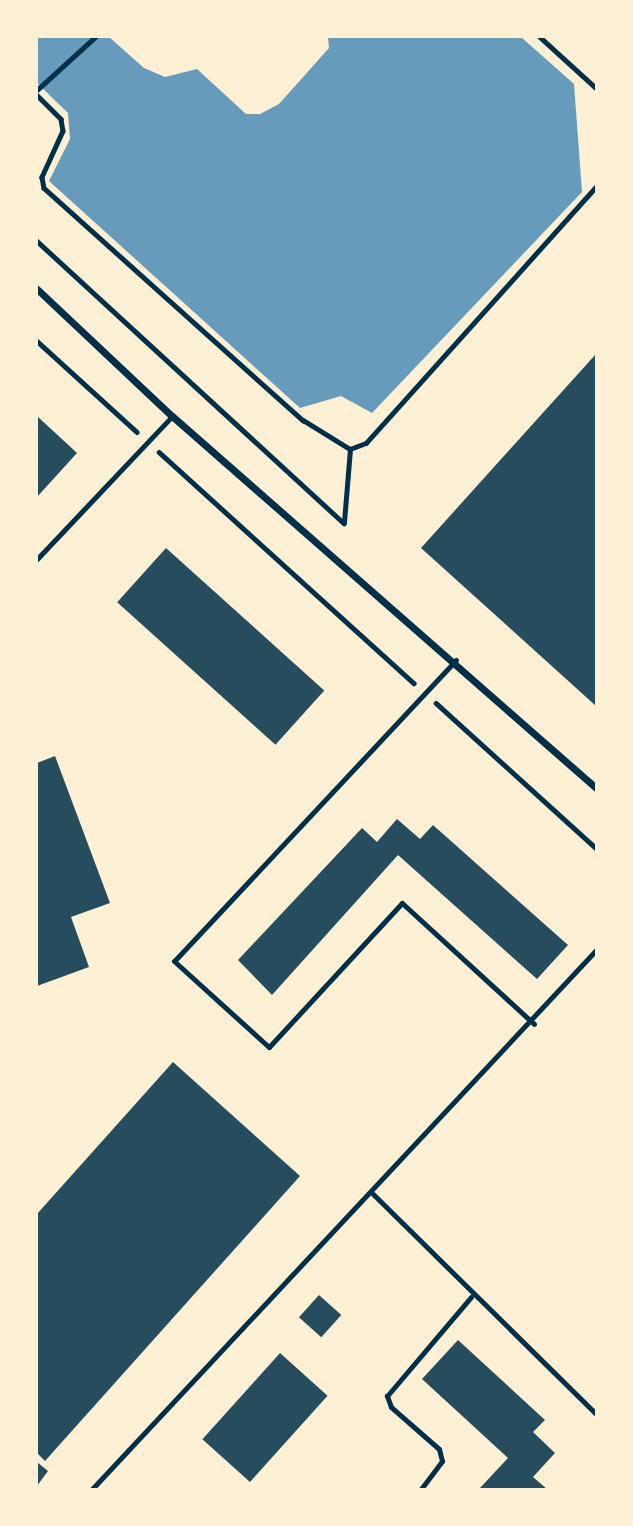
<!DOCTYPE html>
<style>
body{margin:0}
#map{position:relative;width:633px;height:1526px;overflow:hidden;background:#fdf0d5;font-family:"Roboto Condensed",sans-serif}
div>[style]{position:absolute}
.water>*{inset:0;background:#669bbc}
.building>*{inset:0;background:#264d5e;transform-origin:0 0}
.path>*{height:4.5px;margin:-2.25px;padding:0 2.25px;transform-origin:2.25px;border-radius:2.25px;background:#003049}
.service>*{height:5px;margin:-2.5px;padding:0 2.5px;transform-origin:2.5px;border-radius:2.5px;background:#003049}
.minor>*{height:7px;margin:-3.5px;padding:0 3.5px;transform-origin:3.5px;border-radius:3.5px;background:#003049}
span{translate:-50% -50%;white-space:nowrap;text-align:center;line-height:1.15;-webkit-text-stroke:5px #fdf0d5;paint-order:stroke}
.frame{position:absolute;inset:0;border:38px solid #fdf0d5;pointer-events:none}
</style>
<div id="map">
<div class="water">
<i style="clip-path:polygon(37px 37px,109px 37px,144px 68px,165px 77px,197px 69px,246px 114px,260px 114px,279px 104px,329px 48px,328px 37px,521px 37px,574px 84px,582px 192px,372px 413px,341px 396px,300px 408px,49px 181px,70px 139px,68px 113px,37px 83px)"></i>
</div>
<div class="building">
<i style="clip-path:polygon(596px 354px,596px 706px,421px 548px)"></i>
<i style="clip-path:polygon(37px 416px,77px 453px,37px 497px)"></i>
<i style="left:166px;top:548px;width:213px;height:73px;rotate:42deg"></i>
<i style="clip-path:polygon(55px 756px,110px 903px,71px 917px,89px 967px,37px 986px,37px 763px)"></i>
<i style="clip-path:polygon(397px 819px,420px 839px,433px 825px,568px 945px,537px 979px,398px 855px,272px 995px,238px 960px,362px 828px,377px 842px)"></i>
<i style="clip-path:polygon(173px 1062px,300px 1176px,45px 1461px,37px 1453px,37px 1214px)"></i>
<i style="left:319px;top:1295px;width:30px;height:30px;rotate:42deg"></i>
<i style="clip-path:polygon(458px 1340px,545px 1420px,533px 1432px,555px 1453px,533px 1477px,547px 1489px,479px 1489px,508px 1458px,422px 1379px)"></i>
<i style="left:280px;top:1353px;width:64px;height:116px;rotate:42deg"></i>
<i style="clip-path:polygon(37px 1462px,48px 1471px,37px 1486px)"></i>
</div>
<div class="path">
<i style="left:540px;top:37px;width:76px;rotate:42.3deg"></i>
<i style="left:37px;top:90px;width:79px;rotate:-42.4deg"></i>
<i style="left:37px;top:95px;width:34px;rotate:45deg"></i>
<i style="left:61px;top:119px;width:12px;rotate:81deg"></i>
<i style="left:63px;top:131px;width:51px;rotate:114.5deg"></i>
<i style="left:42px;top:177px;width:11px;rotate:80deg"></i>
<i style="left:44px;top:188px;width:348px;rotate:41.9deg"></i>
<i style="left:303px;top:420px;width:55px;rotate:31.7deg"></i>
<i style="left:350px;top:449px;width:17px;rotate:-21deg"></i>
<i style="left:366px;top:443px;width:344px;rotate:-48.1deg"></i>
<i style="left:37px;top:241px;width:417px;rotate:42.6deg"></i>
<i style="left:37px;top:341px;width:135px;rotate:42.3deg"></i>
<i style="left:159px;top:452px;width:344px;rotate:42.2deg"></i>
<i style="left:344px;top:522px;width:73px;rotate:-85.3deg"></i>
<i style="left:436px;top:703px;width:216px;rotate:42.2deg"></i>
</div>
<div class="service">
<i style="left:37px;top:559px;width:197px;rotate:-46.6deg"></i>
<i style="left:456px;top:660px;width:412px;rotate:133.1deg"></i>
<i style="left:174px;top:961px;width:128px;rotate:42.2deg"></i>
<i style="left:269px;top:1047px;width:196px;rotate:-47.3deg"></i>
<i style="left:402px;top:903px;width:179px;rotate:42.5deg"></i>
<i style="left:373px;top:1194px;width:313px;rotate:44.6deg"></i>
<i style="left:92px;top:1489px;width:738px;rotate:-46.92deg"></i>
<i style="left:421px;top:1489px;width:35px;rotate:-53deg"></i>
<i style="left:442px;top:1461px;width:12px;rotate:-104deg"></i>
<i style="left:439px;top:1449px;width:64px;rotate:-138.8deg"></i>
<i style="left:391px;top:1407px;width:12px;rotate:-110deg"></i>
<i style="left:387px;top:1396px;width:130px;rotate:-49.7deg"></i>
</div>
<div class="minor">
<i style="left:37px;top:289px;width:185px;rotate:43.3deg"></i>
<i style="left:172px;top:416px;width:564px;rotate:41.26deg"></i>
</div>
<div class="frame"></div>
</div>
